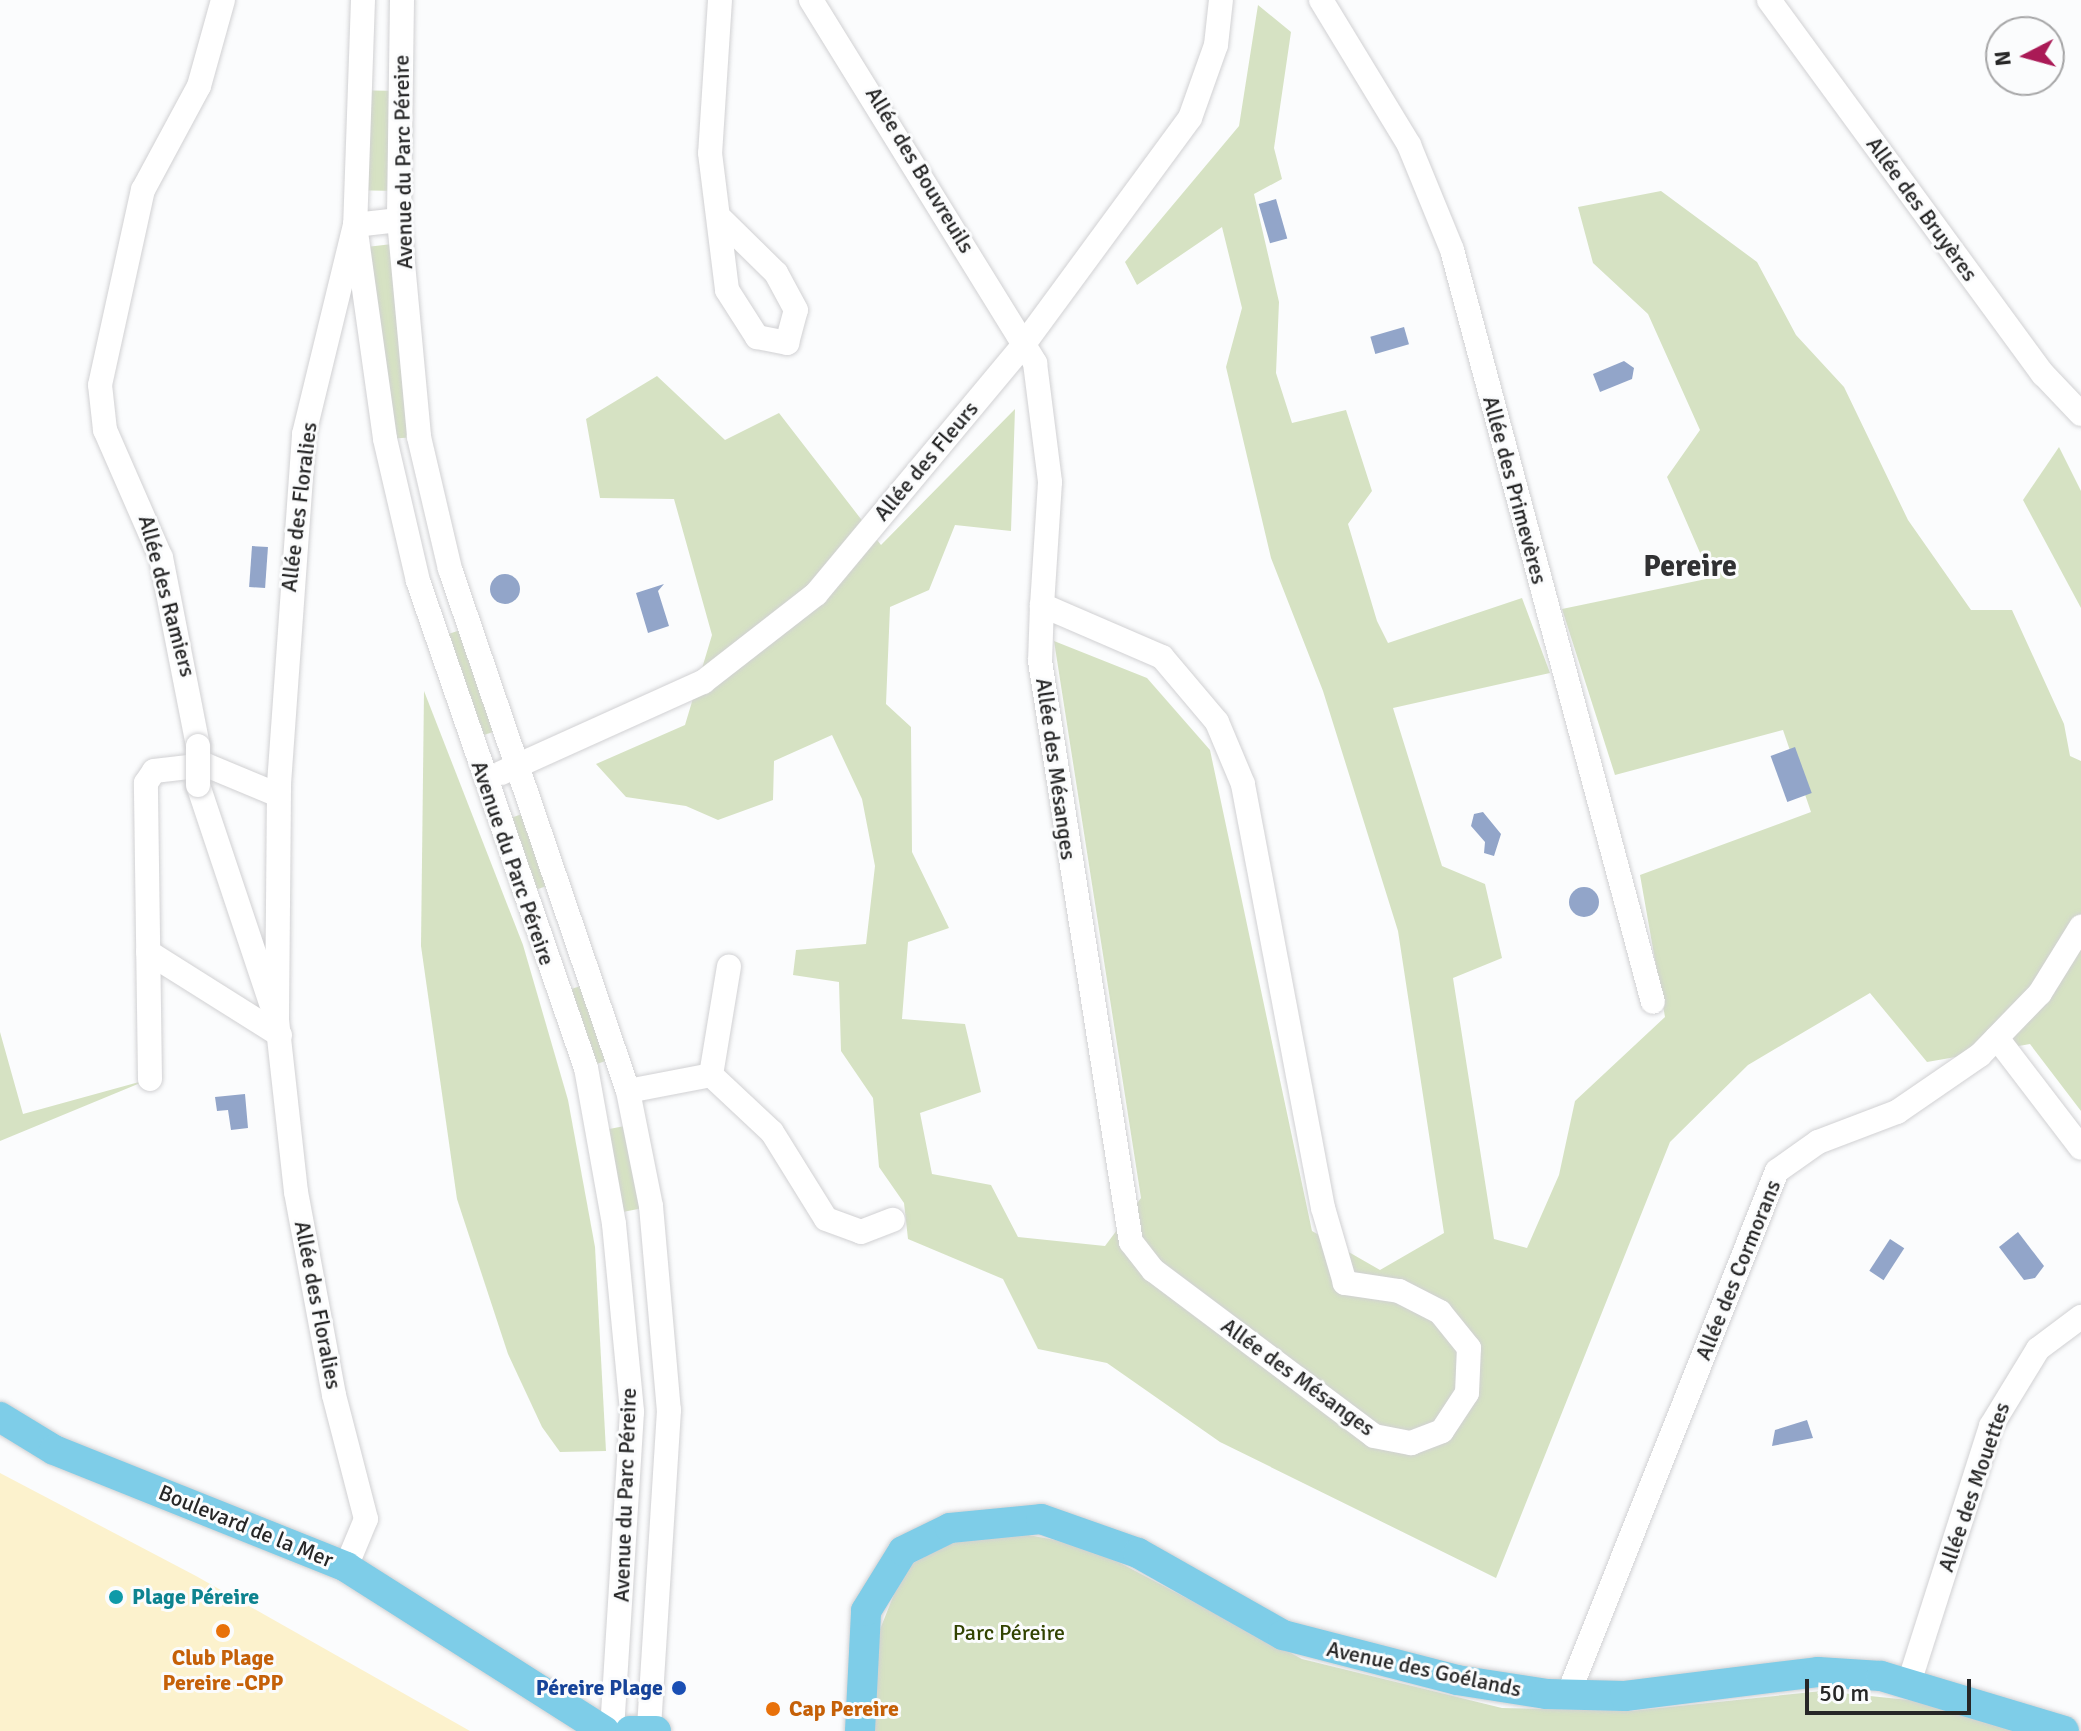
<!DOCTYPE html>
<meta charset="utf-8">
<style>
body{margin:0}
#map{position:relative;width:2081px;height:1731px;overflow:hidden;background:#fbfcfd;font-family:Signika,sans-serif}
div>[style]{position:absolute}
.green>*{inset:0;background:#d6e2c3;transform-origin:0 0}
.sand>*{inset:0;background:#fcf2cd}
.water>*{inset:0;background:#92a5c9;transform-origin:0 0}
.round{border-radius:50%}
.roads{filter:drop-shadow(0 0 2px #d1d1d3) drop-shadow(0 0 2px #d1d1d3)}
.minor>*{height:24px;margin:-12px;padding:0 12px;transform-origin:12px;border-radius:12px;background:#fff}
.major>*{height:30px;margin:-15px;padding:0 15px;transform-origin:15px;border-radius:15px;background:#7ecde8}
.bridges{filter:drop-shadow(0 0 2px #d1d1d3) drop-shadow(0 0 2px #d1d1d3)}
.minor-bridge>*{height:24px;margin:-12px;padding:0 12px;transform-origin:12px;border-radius:12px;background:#fff}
.dots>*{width:22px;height:22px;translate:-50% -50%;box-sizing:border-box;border:4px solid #fbfcfd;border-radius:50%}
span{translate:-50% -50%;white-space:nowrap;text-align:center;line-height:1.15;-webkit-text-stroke:6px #fbfcfd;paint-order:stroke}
.street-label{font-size:22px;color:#262626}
.culture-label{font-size:22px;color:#0d838f;font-weight:700}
.left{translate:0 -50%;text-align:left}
.park-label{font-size:22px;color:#324302}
.food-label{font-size:22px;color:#c56008;font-weight:700}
.transit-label{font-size:22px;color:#164399;font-weight:700}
.right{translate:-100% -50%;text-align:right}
.district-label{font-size:30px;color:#313133;font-weight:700}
.north{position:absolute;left:1985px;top:16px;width:80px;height:80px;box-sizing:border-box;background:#fbfcfd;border:2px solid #a6a6a7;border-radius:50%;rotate:264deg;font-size:22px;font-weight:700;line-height:32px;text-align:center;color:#262626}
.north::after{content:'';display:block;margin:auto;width:28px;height:36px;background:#aa1a56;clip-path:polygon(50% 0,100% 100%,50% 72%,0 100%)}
.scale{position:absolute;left:1805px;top:1679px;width:166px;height:36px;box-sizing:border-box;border:4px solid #262626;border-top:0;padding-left:10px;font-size:24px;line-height:28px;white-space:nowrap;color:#262626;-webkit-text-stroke:6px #fbfcfd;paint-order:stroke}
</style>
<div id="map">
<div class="green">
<i style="clip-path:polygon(1258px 5px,1291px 32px,1274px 148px,1282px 179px,1254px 194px,1279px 302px,1276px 373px,1292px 423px,1346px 410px,1372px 491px,1348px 524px,1377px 621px,1388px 643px,1522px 598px,1550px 673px,1393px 708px,1442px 866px,1485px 884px,1502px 958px,1453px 978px,1494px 1239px,1527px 1248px,1559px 1175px,1575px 1101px,1665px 1017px,1640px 875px,1811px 812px,1783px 730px,1615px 775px,1562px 609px,1711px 578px,1667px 477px,1700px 430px,1648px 314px,1593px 263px,1578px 207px,1661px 191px,1757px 262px,1796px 335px,1844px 387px,1908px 520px,1971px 610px,2012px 610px,2064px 724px,2070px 756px,2081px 761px,2081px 1111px,2030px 1044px,1927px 1062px,1870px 993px,1748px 1065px,1670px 1142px,1496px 1578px,1220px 1442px,1107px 1363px,1038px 1349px,1003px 1279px,908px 1239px,904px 1203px,879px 1167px,873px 1098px,841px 1051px,839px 982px,793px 975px,796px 950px,866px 944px,875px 866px,862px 799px,832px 735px,774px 761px,773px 800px,718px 820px,686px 806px,626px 797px,596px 764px,685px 725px,712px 635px,674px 499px,600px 498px,586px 419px,657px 376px,725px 440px,779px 413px,881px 545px,1015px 409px,1011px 531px,955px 525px,929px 590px,890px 607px,886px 704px,911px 727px,912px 852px,949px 928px,908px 942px,902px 1019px,965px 1024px,981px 1092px,920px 1113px,932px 1174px,991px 1185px,1018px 1237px,1105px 1246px,1141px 1198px,1054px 641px,1147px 678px,1210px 750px,1312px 1231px,1380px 1270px,1444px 1233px,1398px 931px,1323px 691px,1271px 558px,1226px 367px,1242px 308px,1222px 227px,1137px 285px,1125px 262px,1239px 126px)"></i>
<i style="left:400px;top:91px;width:100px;height:41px;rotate:91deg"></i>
<i style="clip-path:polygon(401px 243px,419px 437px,385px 439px,358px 248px)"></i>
<i style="clip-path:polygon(2059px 447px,2081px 491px,2081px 608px,2023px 500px)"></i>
<i style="left:469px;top:627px;width:107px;height:34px;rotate:71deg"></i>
<i style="clip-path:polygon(424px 691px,523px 945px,568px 1100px,595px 1247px,606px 1451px,560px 1452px,542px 1427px,508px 1354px,457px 1199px,421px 946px)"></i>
<i style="left:533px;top:810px;width:76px;height:37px;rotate:70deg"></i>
<i style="left:593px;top:982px;width:79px;height:35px;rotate:72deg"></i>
<i style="clip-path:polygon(0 1032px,23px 1114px,150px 1079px,0 1141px)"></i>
<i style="left:635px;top:1124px;width:84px;height:38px;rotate:79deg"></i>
<i style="clip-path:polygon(1012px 1532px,1088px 1546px,1302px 1659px,1502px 1708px,1631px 1711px,1822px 1691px,1947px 1704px,2016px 1731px,874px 1731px,875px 1642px,904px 1569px,943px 1545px)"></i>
</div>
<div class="sand">
<i style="clip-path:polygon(0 1473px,196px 1576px,470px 1731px,0 1731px)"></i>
</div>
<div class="water">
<i style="left:1276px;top:199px;width:41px;height:18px;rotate:74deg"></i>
<i style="left:1404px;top:327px;width:18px;height:35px;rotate:74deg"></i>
<i style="clip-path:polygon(1624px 361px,1634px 368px,1632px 379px,1600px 392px,1593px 374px)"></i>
<i style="left:252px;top:546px;width:16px;height:41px;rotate:4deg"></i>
<i class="round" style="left:490px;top:574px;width:30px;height:30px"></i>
<i style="clip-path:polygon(664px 584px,658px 591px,669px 626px,648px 633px,636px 593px)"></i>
<i style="left:1795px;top:747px;width:49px;height:26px;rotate:70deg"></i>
<i style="clip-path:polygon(1483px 812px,1501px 834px,1494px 856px,1484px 853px,1485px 842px,1471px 826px,1474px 814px)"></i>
<i class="round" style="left:1569px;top:887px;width:30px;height:30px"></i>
<i style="clip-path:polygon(245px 1094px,248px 1128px,231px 1130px,228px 1110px,217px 1111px,215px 1097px)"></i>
<i style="clip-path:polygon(2018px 1232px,2044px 1266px,2035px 1278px,2024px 1280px,1999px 1247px)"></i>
<i style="left:1890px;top:1239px;width:17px;height:38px;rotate:33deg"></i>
<i style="clip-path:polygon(1807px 1420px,1813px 1438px,1772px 1446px,1775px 1430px)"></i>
</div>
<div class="roads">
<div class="minor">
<i style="left:363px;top:0;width:225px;rotate:92deg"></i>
<i style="left:355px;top:225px;width:216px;rotate:82deg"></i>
<i style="left:385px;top:439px;width:146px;rotate:76.9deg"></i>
<i style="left:418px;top:581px;width:515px;rotate:70.97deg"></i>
<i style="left:586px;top:1068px;width:158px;rotate:79.8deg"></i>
<i style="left:614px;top:1224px;width:189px;rotate:84.5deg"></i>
<i style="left:632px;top:1412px;width:320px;rotate:93.6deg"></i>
<i style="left:402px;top:0;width:220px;rotate:90.8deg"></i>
<i style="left:399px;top:220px;width:218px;rotate:84.7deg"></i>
<i style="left:419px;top:437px;width:136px;rotate:76.8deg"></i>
<i style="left:450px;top:569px;width:552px;rotate:71.17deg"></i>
<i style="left:628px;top:1091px;width:117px;rotate:78.7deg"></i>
<i style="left:651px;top:1206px;width:205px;rotate:85deg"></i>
<i style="left:669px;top:1410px;width:316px;rotate:93.6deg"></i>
<i style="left:720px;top:0;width:153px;rotate:93.7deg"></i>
<i style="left:710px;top:153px;width:138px;rotate:82.9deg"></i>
<i style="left:727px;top:290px;width:56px;rotate:57.4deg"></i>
<i style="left:757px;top:337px;width:31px;rotate:11deg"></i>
<i style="left:787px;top:343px;width:34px;rotate:-75deg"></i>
<i style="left:796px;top:310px;width:42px;rotate:-118.4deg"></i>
<i style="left:776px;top:273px;width:76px;rotate:-135.5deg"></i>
<i style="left:811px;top:0;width:427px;rotate:58.3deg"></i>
<i style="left:1035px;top:363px;width:120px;rotate:82.8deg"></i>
<i style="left:1050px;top:482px;width:123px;rotate:93.7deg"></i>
<i style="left:1042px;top:605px;width:56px;rotate:92deg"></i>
<i style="left:1040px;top:661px;width:588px;rotate:81.1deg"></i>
<i style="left:1131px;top:1242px;width:36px;rotate:52deg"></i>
<i style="left:1153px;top:1270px;width:276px;rotate:36.9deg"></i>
<i style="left:1374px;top:1436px;width:38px;rotate:11deg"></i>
<i style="left:1411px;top:1443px;width:33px;rotate:-21deg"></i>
<i style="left:1442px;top:1431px;width:45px;rotate:-56.7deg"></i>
<i style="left:1467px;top:1393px;width:45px;rotate:-87.5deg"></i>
<i style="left:1469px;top:1348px;width:46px;rotate:-128.9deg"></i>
<i style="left:1440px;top:1312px;width:46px;rotate:-152.9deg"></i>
<i style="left:1399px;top:1291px;width:55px;rotate:-171.6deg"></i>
<i style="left:1345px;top:1283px;width:78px;rotate:-106.3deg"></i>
<i style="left:1323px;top:1208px;width:431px;rotate:-100.7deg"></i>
<i style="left:1243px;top:784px;width:67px;rotate:-112.8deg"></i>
<i style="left:1217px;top:722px;width:85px;rotate:-130.2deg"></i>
<i style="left:1162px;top:657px;width:131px;rotate:-156.6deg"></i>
<i style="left:1321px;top:0;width:170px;rotate:58.7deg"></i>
<i style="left:1409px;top:145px;width:113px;rotate:67.7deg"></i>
<i style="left:1452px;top:250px;width:778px;rotate:75.04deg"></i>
<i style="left:1769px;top:0;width:464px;rotate:53.8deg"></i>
<i style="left:2043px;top:374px;width:55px;rotate:46.5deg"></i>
<i style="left:198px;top:746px;width:192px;rotate:-101.1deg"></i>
<i style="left:161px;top:558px;width:140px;rotate:-113.6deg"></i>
<i style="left:105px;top:430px;width:45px;rotate:-96.3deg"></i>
<i style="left:100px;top:385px;width:200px;rotate:-77.6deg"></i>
<i style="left:143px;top:190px;width:118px;rotate:-61.7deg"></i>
<i style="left:199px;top:86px;width:89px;rotate:-74.4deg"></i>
<i style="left:501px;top:773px;width:222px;rotate:-24.3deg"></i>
<i style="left:703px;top:682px;width:143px;rotate:-37.9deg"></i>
<i style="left:816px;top:594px;width:325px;rotate:-50.2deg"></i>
<i style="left:1024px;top:344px;width:280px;rotate:-53.7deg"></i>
<i style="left:1190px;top:118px;width:77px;rotate:-70.4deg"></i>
<i style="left:1216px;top:45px;width:45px;rotate:-83.7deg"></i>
<i style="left:198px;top:785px;width:230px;rotate:71.5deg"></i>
<i style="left:148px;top:952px;width:156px;rotate:32.2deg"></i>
<i style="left:1997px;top:1038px;width:138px;rotate:52.6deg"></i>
<i style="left:711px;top:1075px;width:110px;rotate:-80.6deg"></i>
<i style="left:150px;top:1079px;width:296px;rotate:-90.8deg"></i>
<i style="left:146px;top:783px;width:14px;rotate:-56deg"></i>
<i style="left:154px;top:771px;width:52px;rotate:-6.6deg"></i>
<i style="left:206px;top:765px;width:78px;rotate:22.6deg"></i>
<i style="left:628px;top:1091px;width:85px;rotate:-10.9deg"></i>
<i style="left:711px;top:1075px;width:83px;rotate:43.1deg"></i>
<i style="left:772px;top:1132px;width:102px;rotate:58.2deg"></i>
<i style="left:826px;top:1219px;width:37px;rotate:20deg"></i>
<i style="left:861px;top:1232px;width:34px;rotate:-21deg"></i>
<i style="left:346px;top:1567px;width:52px;rotate:-67.4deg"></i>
<i style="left:366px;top:1519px;width:128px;rotate:-104.5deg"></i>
<i style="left:334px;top:1395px;width:207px;rotate:-100.6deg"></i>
<i style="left:296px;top:1192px;width:174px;rotate:-96.3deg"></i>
<i style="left:277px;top:1019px;width:235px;rotate:-89.5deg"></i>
<i style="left:279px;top:784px;width:351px;rotate:-85.9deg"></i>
<i style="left:304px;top:434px;width:215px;rotate:-76.3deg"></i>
<i style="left:355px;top:225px;width:44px;rotate:-6.5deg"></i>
<i style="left:1909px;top:1683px;width:270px;rotate:-72.3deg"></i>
<i style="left:1991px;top:1426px;width:90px;rotate:-58.6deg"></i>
<i style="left:2038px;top:1349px;width:54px;rotate:-36.7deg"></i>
<i style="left:1568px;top:1695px;width:564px;rotate:-68.26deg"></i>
<i style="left:1777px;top:1171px;width:50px;rotate:-35.3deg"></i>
<i style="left:1818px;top:1142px;width:85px;rotate:-20.8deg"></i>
<i style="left:1897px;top:1112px;width:101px;rotate:-34.5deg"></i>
<i style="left:1980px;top:1055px;width:86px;rotate:-45.9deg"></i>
<i style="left:2040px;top:993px;width:78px;rotate:-58.2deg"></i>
</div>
<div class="major">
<i style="left:0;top:1417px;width:63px;rotate:31.4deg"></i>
<i style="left:54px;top:1450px;width:315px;rotate:21.8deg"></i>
<i style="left:346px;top:1567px;width:306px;rotate:32.4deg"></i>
<i style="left:630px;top:1731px;width:26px"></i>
<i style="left:860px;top:1731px;width:120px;rotate:-87.1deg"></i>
<i style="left:866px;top:1611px;width:70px;rotate:-58.3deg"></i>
<i style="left:903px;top:1551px;width:52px;rotate:-26.1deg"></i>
<i style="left:950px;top:1528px;width:91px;rotate:-5.6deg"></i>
<i style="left:1041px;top:1519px;width:103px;rotate:19.3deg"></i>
<i style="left:1138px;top:1553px;width:167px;rotate:29.5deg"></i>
<i style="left:1283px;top:1635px;width:180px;rotate:14.5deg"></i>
<i style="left:1457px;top:1680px;width:90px;rotate:8.9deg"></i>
<i style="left:1546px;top:1694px;width:79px;rotate:1.5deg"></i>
<i style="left:1625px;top:1696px;width:194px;rotate:-7.1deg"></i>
<i style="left:1818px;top:1672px;width:63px;rotate:3.6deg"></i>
<i style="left:1881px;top:1676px;width:191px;rotate:16.7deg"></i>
</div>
</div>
<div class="bridges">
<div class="minor-bridge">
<i style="left:198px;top:746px;width:39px;rotate:90deg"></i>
</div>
</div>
<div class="dots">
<i style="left:116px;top:1597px;background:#0f9aa8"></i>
<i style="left:223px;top:1631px;background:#e8710a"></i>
<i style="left:679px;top:1688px;background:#1a4fb4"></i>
<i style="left:773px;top:1709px;background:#e8710a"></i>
</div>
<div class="street-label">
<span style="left:403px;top:162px;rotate:-91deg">Avenue du Parc Péreire</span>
<span style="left:920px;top:170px;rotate:59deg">Allée des Bouvreuils</span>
<span style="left:1922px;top:209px;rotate:54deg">Allée des Bruyères</span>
<span style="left:926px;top:461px;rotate:-50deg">Allée des Fleurs</span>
<span style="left:1515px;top:490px;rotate:75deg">Allée des Primevères</span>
<span style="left:299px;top:507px;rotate:-83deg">Allée des Floralies</span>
<span style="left:167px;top:596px;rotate:75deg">Allée des Ramiers</span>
<span style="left:1056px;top:769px;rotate:82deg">Allée des Mésanges</span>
<span style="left:513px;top:863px;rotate:71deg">Avenue du Parc Péreire</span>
<span style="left:1738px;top:1270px;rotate:-68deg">Allée des Cormorans</span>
<span style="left:318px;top:1305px;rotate:79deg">Allée des Floralies</span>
<span style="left:1298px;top:1377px;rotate:36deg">Allée des Mésanges</span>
<span style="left:1974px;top:1487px;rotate:-71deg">Allée des Mouettes</span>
<span style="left:625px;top:1495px;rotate:-88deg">Avenue du Parc Péreire</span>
<span style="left:246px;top:1526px;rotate:22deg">Boulevard de la Mer</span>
<span style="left:1424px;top:1669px;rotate:12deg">Avenue des Goélands</span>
</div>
<div class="culture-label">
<span class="left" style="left:132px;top:1597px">Plage Péreire</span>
</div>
<div class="park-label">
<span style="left:1009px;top:1633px">Parc Péreire</span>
</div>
<div class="food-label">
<span style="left:223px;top:1670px">Club Plage<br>Pereire -CPP</span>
<span class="left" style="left:789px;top:1709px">Cap Pereire</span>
</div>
<div class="transit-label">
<span class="right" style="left:663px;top:1688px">Péreire Plage</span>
</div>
<div class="district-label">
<span style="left:1690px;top:567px">Pereire</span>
</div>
<div class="north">N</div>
<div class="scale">50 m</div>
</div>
